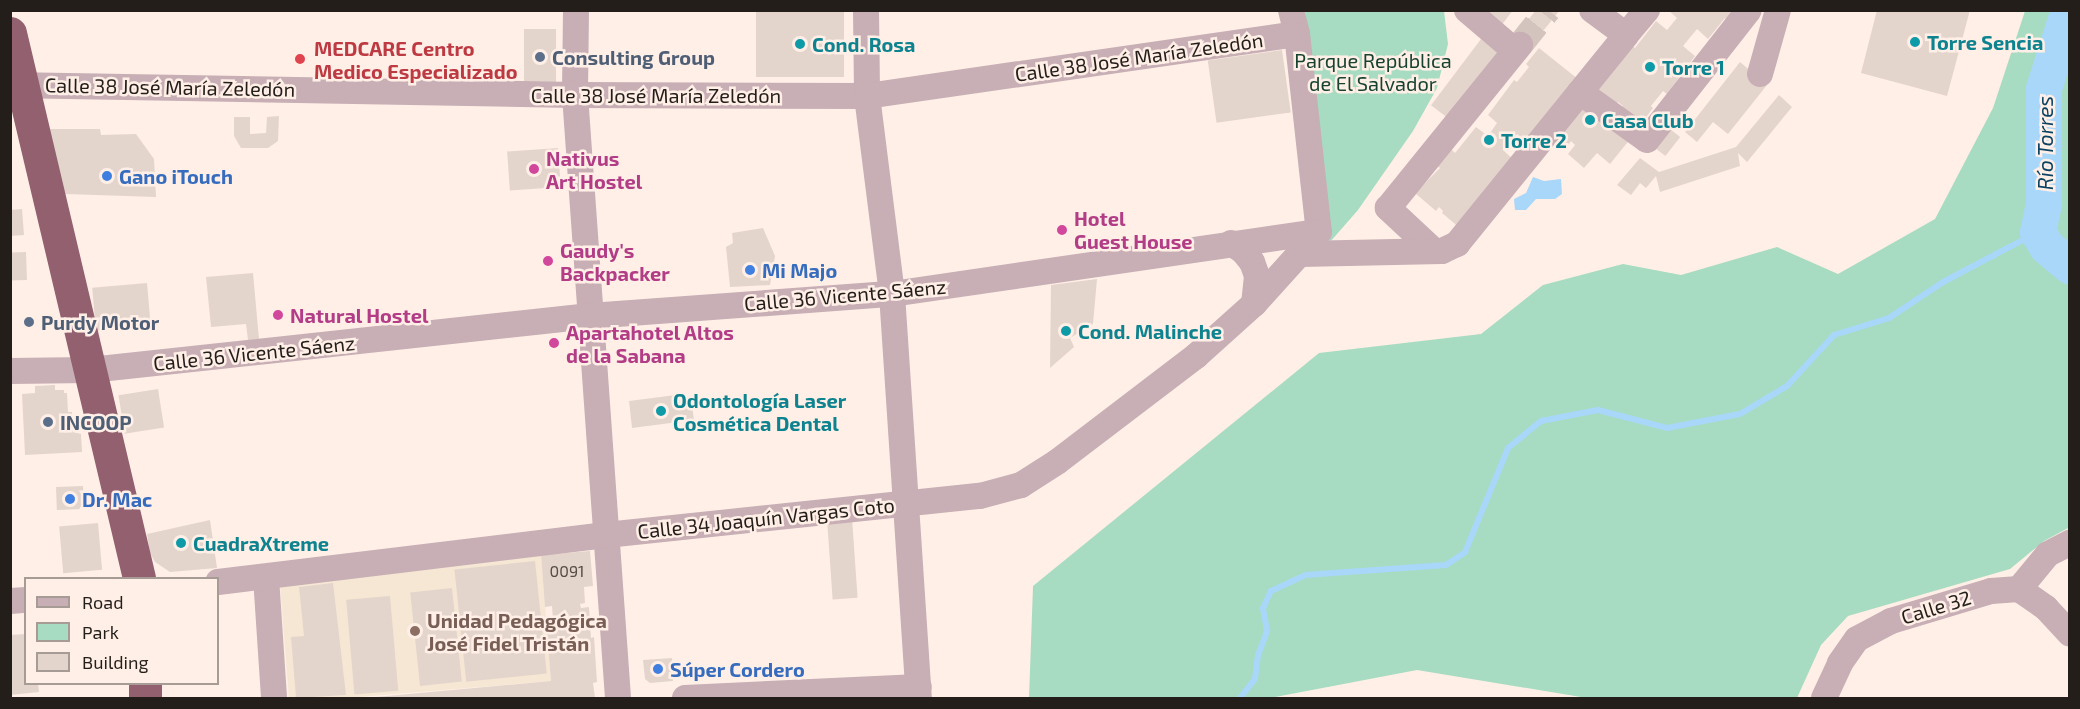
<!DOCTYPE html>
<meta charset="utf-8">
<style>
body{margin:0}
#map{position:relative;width:2080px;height:709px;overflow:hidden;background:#ffefe7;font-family:"Exo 2",sans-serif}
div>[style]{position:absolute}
.education>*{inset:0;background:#f5e7d3}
.green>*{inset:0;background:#a7dcc2}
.water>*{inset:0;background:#a9d7f9}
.stream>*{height:6px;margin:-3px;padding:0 3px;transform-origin:3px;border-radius:3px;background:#a9d7f9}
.river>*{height:36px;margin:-18px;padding:0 18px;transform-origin:18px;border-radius:18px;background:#a9d7f9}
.building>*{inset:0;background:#e4d5cc;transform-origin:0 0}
.minor-tunnel>*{height:26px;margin-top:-13px;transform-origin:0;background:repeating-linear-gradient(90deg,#d3c5be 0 26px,transparent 0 39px)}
.minor>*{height:26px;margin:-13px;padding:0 13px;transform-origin:13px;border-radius:13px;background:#c8aeb5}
.highway>*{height:33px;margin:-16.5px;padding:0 16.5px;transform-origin:16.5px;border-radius:16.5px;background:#92606f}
.dots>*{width:16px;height:16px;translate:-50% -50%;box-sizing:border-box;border:3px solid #ffefe7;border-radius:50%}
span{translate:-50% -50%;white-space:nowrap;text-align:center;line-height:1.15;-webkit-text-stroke:5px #ffefe7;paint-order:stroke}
.number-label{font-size:16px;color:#534c46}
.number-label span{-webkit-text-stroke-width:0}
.culture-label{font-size:20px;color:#0d838f;font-weight:700}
.left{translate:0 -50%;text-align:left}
.health-label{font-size:20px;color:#be3a42;font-weight:700}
.service-label{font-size:20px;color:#4e5e75;font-weight:700}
.street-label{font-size:20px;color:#231e1a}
.park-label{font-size:20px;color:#164330}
.hotel-label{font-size:20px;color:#b23c85;font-weight:700}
.shop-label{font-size:20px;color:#366cbe;font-weight:700}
.education-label{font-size:20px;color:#785e54;font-weight:700}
.water-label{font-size:21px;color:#0b4364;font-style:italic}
.frame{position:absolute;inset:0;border:12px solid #231e1a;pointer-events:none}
.legend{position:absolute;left:24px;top:577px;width:195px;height:108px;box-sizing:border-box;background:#ffefe7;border:2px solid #a79b95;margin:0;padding:8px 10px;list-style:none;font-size:18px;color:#231e1a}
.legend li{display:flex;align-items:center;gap:12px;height:30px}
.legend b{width:30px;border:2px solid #a79b95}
</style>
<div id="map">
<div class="education">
<i style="clip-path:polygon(541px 555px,551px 681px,346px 698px,289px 698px,280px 584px)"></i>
</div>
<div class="green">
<i style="clip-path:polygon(1305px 11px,1444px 11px,1448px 44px,1437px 88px,1413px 131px,1358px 210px,1330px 242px)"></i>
<i style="clip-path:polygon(2025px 11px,2069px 11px,2070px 527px,2044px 541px,2010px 569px,1848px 616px,1821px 645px,1797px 698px,1587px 698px,1417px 670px,1270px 698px,1029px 698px,1033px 586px,1319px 353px,1481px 334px,1543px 285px,1623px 264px,1681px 275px,1777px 247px,1838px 274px,1935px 219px,1993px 108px)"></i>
</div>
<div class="water">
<i style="clip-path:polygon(1533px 177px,1544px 181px,1561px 179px,1562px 194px,1555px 199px,1536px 199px,1526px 210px,1515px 210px,1514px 199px,1526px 193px)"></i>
</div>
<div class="stream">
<i style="left:1240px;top:698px;width:24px;rotate:-52deg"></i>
<i style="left:1255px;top:679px;width:24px;rotate:-83deg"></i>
<i style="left:1258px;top:655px;width:26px;rotate:-69deg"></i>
<i style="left:1267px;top:631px;width:23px;rotate:-100deg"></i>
<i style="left:1263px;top:608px;width:19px;rotate:-65deg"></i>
<i style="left:1271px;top:591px;width:38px;rotate:-25deg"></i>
<i style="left:1305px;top:575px;width:141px;rotate:-4.1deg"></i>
<i style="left:1446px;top:565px;width:23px;rotate:-34deg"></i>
<i style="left:1465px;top:552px;width:113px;rotate:-67.5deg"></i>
<i style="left:1508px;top:448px;width:43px;rotate:-39.3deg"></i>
<i style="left:1541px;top:421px;width:58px;rotate:-10.9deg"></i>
<i style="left:1598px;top:410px;width:71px;rotate:14.6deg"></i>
<i style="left:1667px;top:428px;width:74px;rotate:-10.9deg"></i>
<i style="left:1740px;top:414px;width:55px;rotate:-30.8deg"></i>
<i style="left:1787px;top:386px;width:69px;rotate:-47.3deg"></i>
<i style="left:1834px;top:335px;width:58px;rotate:-17.2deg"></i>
<i style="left:1889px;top:318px;width:65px;rotate:-33.7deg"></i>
<i style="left:1943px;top:282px;width:107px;rotate:-27.8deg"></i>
</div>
<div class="river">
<i style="left:2069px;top:10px;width:83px;rotate:107.6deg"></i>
<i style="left:2044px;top:89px;width:115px;rotate:90deg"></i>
<i style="left:2044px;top:204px;width:29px;rotate:102deg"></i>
<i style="left:2038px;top:232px;width:17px;rotate:59deg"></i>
<i style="left:2047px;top:247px;width:30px;rotate:40deg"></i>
</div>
<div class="building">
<i style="left:756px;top:10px;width:88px;height:67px"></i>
<i style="clip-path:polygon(1481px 10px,1513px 10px,1501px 26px)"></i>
<i style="clip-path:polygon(1536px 10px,1560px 10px,1527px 51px,1513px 39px)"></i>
<i style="clip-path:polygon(1668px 10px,1736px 10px,1727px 21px,1725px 18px,1708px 39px,1697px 29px,1683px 46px,1695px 56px,1667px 94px,1663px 91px,1651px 106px,1653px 108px,1641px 124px,1621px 108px,1623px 106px,1618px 102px,1615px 106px,1595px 89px,1630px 44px,1635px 48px,1656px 21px,1667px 30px,1677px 18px)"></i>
<i style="clip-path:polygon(1877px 10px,1970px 10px,1947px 96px,1861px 73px)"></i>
<i style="left:524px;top:29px;width:32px;height:57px"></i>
<i style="left:1481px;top:39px;width:31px;height:83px;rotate:37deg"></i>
<i style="clip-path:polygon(1539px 48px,1583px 83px,1528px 144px,1517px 134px,1504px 151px,1515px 161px,1461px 229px,1442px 213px,1443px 211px,1439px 207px,1436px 211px,1415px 193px,1440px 168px,1437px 166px,1451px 149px,1455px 153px,1476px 127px,1488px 136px,1497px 123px,1488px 115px,1514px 80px,1517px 82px,1529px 67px,1526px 64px)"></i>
<i style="left:1282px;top:50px;width:63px;height:75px;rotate:82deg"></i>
<i style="clip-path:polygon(1740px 62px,1767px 85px,1728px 134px,1713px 122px,1697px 142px,1685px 132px)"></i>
<i style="clip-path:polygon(1779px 95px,1792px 107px,1747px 162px,1738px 153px,1740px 166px,1660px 192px,1656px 176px,1646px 188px,1640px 183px,1631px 195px,1617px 185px,1640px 158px,1659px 172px,1736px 147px)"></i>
<i style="clip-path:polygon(1587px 102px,1631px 138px,1610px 164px,1597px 153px,1584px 168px,1568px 154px,1575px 145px,1571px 141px,1566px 148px,1556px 139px)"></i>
<i style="clip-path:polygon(279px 116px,278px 141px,268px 148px,241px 148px,234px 136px,234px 117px,250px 117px,250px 134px,266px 133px,267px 117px)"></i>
<i style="left:1666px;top:126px;width:18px;height:24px;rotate:38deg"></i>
<i style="clip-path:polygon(48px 129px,100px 129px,101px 135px,136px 134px,154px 159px,156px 197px,65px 194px)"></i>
<i style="left:558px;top:148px;width:39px;height:51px;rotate:86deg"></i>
<i style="clip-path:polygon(22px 209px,24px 235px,10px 236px,10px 210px)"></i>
<i style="clip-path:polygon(763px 228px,775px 256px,770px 285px,730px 287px,726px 247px,733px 243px,732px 233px)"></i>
<i style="left:26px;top:252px;width:28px;height:16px;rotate:88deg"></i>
<i style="clip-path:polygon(253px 273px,259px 339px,248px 340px,246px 324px,211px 327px,206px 277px)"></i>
<i style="clip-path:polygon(1097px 279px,1093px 324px,1070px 338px,1074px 347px,1050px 368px,1051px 285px)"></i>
<i style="left:147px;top:283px;width:43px;height:55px;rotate:85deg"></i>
<i style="clip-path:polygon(55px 385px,55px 390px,64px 390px,64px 393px,67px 393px,68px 412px,72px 412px,73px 432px,81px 434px,82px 452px,25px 455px,22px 394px,35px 393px,35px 386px)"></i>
<i style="left:158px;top:389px;width:39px;height:40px;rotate:81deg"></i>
<i style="clip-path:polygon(676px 395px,676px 401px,691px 399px,694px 420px,632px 428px,629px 401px)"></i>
<i style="left:83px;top:486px;width:23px;height:27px;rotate:88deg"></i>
<i style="left:852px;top:518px;width:80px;height:25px;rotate:86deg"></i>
<i style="clip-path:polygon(210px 520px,217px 568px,170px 572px,155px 562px,150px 553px,147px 534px)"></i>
<i style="left:98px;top:523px;width:47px;height:39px;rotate:85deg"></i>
<i style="clip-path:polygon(590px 551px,593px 586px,584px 587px,585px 603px,580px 604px,581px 608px,589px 607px,591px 638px,594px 637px,597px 682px,593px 683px,595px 698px,365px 698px,551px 681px,546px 621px,553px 621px,552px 606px,545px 607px,541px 555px)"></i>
<i style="left:535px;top:561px;width:113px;height:81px;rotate:84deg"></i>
<i style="clip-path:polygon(333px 583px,346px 695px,296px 698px,291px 637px,304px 636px,299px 587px)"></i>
<i style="left:452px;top:588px;width:94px;height:42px;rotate:84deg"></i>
<i style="left:390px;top:596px;width:95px;height:44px;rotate:85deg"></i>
<i style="clip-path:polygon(26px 634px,26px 684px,38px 684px,39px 692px,10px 695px,10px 635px)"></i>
<i style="clip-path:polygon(672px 658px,673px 681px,650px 683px,645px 679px,643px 660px)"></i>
</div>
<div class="minor-tunnel">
<i style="left:1520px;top:45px;width:45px;rotate:-51.3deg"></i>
</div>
<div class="minor">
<i style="left:576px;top:10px;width:85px;rotate:90.7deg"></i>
<i style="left:575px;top:95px;width:605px;rotate:85.92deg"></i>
<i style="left:866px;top:10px;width:86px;rotate:89.3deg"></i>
<i style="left:867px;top:96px;width:200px;rotate:82.8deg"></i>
<i style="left:892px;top:294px;width:405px;rotate:86.2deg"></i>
<i style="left:1291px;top:10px;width:25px;rotate:76deg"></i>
<i style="left:1297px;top:34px;width:199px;rotate:83.7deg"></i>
<i style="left:1467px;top:10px;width:63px;rotate:40.5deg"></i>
<i style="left:1626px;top:35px;width:33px;rotate:-50deg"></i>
<i style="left:1760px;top:74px;width:66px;rotate:-74.3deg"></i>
<i style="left:10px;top:85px;width:565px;rotate:1.01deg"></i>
<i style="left:575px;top:95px;width:292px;rotate:0.2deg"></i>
<i style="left:867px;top:96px;width:434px;rotate:-8.2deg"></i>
<i style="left:1580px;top:92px;width:82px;rotate:35.6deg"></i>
<i style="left:1647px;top:140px;width:165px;rotate:-51.9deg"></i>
<i style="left:1231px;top:243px;width:14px;rotate:34deg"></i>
<i style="left:1243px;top:251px;width:14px;rotate:51deg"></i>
<i style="left:1252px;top:262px;width:15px;rotate:70deg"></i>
<i style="left:1257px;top:276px;width:28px;rotate:96deg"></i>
<i style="left:1433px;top:250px;width:62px;rotate:-137deg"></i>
<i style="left:1388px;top:208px;width:210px;rotate:-51deg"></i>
<i style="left:1300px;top:254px;width:142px;rotate:-1.2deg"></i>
<i style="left:1442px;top:251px;width:17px;rotate:-25deg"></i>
<i style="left:1457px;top:244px;width:269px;rotate:-51deg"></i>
<i style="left:1626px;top:35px;width:42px;rotate:-143.7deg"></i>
<i style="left:10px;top:371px;width:80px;rotate:-0.7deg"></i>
<i style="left:90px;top:370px;width:503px;rotate:-6.16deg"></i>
<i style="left:590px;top:316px;width:303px;rotate:-4.2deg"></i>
<i style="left:892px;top:294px;width:431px;rotate:-8.3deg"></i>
<i style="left:266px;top:577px;width:121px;rotate:86.2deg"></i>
<i style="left:218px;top:582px;width:391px;rotate:-6.9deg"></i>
<i style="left:606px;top:535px;width:376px;rotate:-6deg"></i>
<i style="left:980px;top:496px;width:42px;rotate:-15deg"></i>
<i style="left:1021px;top:485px;width:43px;rotate:-32.6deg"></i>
<i style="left:1057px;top:462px;width:175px;rotate:-37.3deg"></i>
<i style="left:1196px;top:356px;width:78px;rotate:-41.9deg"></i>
<i style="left:1254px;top:304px;width:97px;rotate:-47.9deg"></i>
<i style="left:2019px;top:589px;width:33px;rotate:35deg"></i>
<i style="left:2046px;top:608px;width:35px;rotate:47deg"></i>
<i style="left:10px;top:601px;width:16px;rotate:-4deg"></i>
<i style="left:685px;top:698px;width:234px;rotate:-2.7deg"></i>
<i style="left:1824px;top:698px;width:38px;rotate:-65deg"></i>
<i style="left:1840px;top:663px;width:29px;rotate:-55deg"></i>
<i style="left:1857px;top:639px;width:38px;rotate:-28deg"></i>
<i style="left:1891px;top:621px;width:104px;rotate:-16.7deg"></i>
<i style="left:1991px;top:591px;width:28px;rotate:-4deg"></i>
<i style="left:2019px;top:589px;width:45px;rotate:-50.4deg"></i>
<i style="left:2048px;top:554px;width:25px;rotate:-27deg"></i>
</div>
<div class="highway">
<i style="left:10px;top:33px;width:560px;rotate:76.68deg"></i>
<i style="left:145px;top:684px;width:14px;rotate:90deg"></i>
</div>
<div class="dots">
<i style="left:1915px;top:42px;background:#0f9aa8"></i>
<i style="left:800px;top:44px;background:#0f9aa8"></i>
<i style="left:540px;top:57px;background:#5c6f8a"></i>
<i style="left:300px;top:59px;background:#e0444e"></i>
<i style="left:1650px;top:67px;background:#0f9aa8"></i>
<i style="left:1590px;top:120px;background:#0f9aa8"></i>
<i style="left:1489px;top:140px;background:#0f9aa8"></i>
<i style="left:534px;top:169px;background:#d1479c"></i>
<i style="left:107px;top:176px;background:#3f7fe0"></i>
<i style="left:1062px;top:230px;background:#d1479c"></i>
<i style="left:548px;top:261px;background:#d1479c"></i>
<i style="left:750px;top:270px;background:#3f7fe0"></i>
<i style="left:278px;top:315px;background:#d1479c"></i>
<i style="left:29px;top:322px;background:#5c6f8a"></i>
<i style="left:1066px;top:331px;background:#0f9aa8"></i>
<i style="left:554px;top:343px;background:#d1479c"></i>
<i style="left:661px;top:411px;background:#0f9aa8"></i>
<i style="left:48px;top:422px;background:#5c6f8a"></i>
<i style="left:70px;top:499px;background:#3f7fe0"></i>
<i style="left:181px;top:543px;background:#0f9aa8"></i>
<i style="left:415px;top:631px;background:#8d6e63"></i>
<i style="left:658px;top:669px;background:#3f7fe0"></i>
</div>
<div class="number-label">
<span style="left:567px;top:571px">0091</span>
</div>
<div class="culture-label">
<span class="left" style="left:1927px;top:42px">Torre Sencia</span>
<span class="left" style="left:812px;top:44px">Cond. Rosa</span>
<span class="left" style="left:1662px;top:67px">Torre 1</span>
<span class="left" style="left:1602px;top:120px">Casa Club</span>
<span class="left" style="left:1501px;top:140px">Torre 2</span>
<span class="left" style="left:1078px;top:331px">Cond. Malinche</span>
<span class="left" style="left:673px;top:412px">Odontología Laser<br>Cosmética Dental</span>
<span class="left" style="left:193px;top:543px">CuadraXtreme</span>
</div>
<div class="health-label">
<span class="left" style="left:314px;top:60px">MEDCARE Centro<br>Medico Especializado</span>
</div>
<div class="service-label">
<span class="left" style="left:552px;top:57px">Consulting Group</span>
<span class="left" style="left:41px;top:322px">Purdy Motor</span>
<span class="left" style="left:60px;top:422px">INCOOP</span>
</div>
<div class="street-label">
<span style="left:1139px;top:57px;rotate:-8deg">Calle 38 José María Zeledón</span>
<span style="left:170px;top:87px;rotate:1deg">Calle 38 José María Zeledón</span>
<span style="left:656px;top:95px">Calle 38 José María Zeledón</span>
<span style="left:845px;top:295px;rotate:-5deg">Calle 36 Vicente Sáenz</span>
<span style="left:254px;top:353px;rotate:-6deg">Calle 36 Vicente Sáenz</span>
<span style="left:766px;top:518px;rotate:-6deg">Calle 34 Joaquín Vargas Coto</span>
<span style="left:1936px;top:607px;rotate:-17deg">Calle 32</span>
</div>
<div class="park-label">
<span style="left:1373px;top:72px">Parque República<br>de El Salvador</span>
</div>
<div class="hotel-label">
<span class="left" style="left:546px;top:170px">Nativus<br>Art Hostel</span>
<span class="left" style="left:1074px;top:230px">Hotel<br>Guest House</span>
<span class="left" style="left:560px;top:262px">Gaudy's<br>Backpacker</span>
<span class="left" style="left:290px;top:315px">Natural Hostel</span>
<span class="left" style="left:566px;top:344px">Apartahotel Altos<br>de la Sabana</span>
</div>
<div class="shop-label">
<span class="left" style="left:119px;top:176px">Gano iTouch</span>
<span class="left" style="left:762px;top:270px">Mi Majo</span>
<span class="left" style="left:82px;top:499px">Dr. Mac</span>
<span class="left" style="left:670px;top:669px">Súper Cordero</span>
</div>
<div class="education-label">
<span class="left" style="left:427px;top:632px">Unidad Pedagógica<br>José Fidel Tristán</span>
</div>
<div class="water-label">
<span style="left:2045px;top:143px;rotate:-90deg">Río Torres</span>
</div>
<div class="frame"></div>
<ul class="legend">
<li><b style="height:8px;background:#c8aeb5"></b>Road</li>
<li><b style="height:16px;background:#a7dcc2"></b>Park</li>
<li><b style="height:16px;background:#e4d5cc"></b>Building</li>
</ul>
</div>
